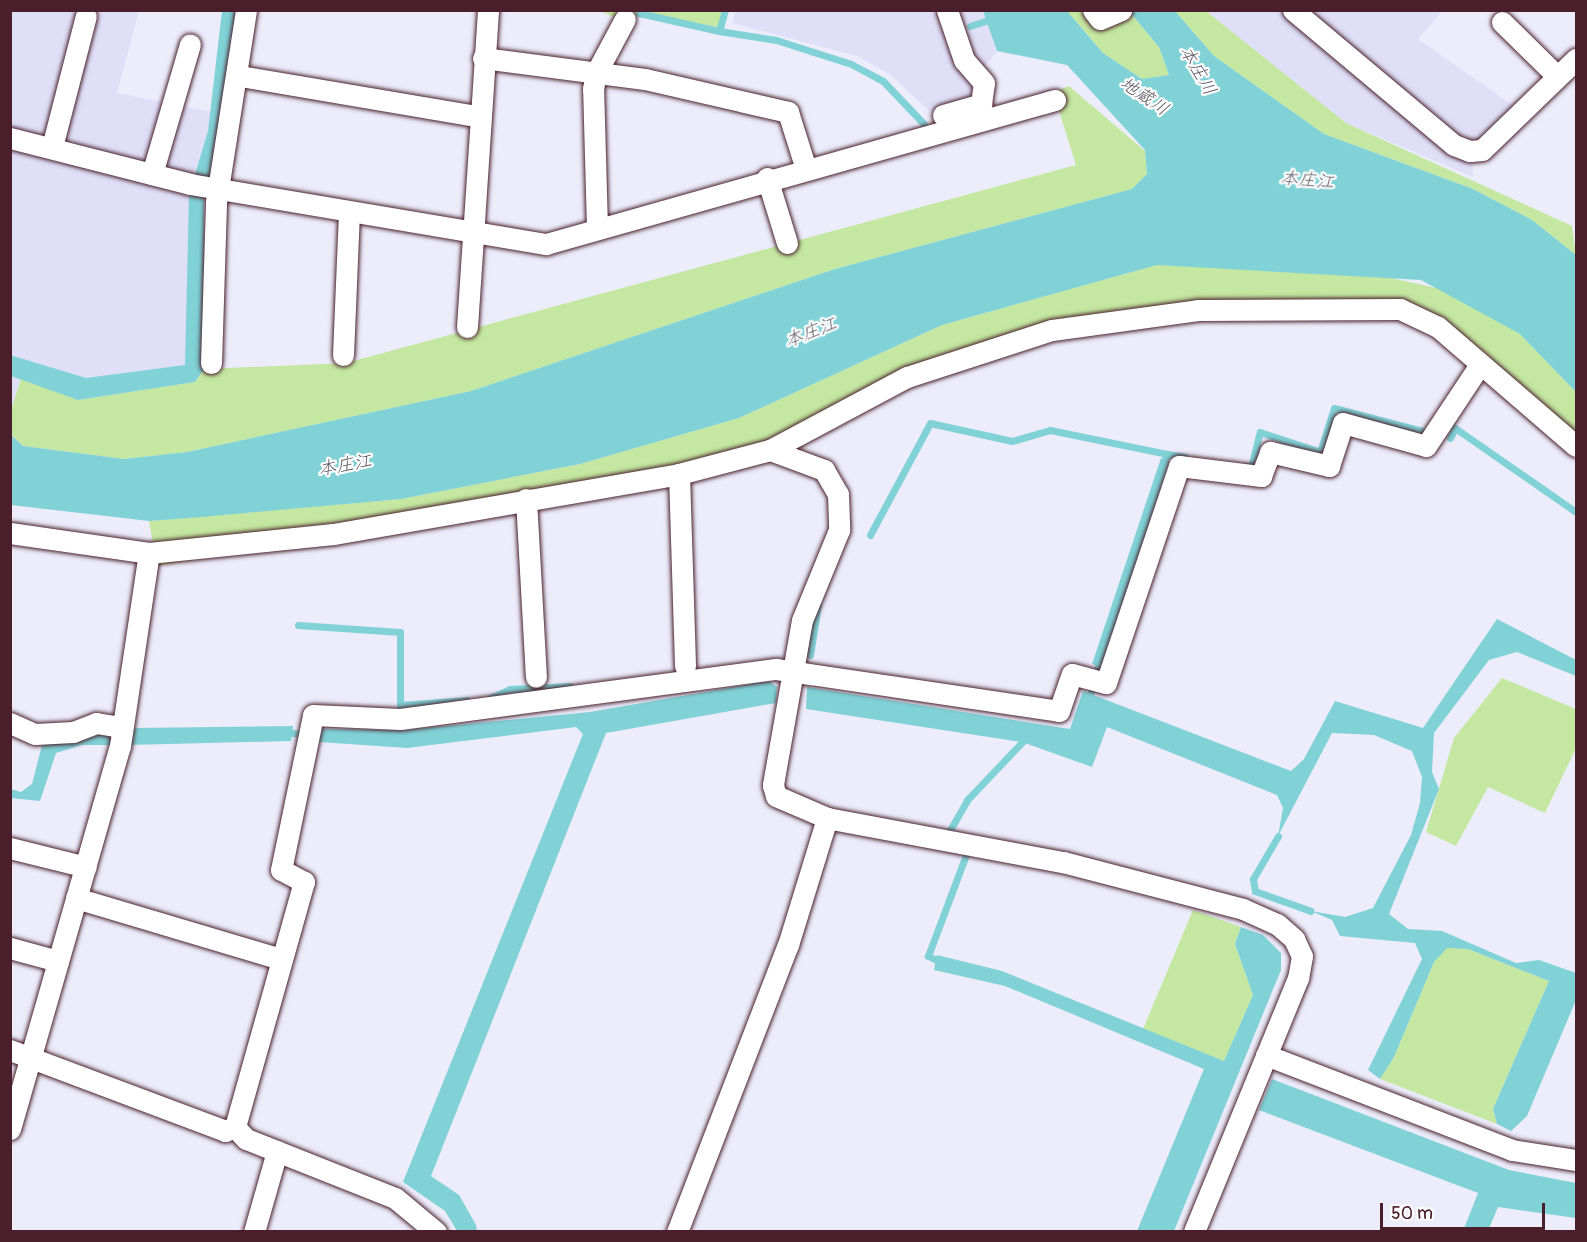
<!DOCTYPE html>
<meta charset="utf-8">
<style>
body{margin:0}
#map{position:relative;width:1587px;height:1242px;overflow:hidden;background:#ececfb;font-family:Pangolin,"Klee One",sans-serif}
div>[style]{position:absolute}
.built>*{inset:0;background:#dfdff8}
.green>*{inset:0;background:#c4e8a1}
.water>*{inset:0;background:#80d2d7}
.stream>*{height:7px;margin:-3.5px;padding:0 3.5px;transform-origin:3.5px;border-radius:3.5px;background:#80d2d7}
.roads{filter:drop-shadow(0 0 2px #4a1f2b) drop-shadow(0 0 2px #4a1f2b)}
.street>*{height:21px;margin:-10.5px;padding:0 10.5px;transform-origin:10.5px;border-radius:10.5px;background:#fff}
span{translate:-50% -50%;white-space:nowrap;text-align:center;line-height:1.15;-webkit-text-stroke:4.5px #fff;paint-order:stroke}
.water-label{font-size:18px;color:#5a555f;font-style:italic}
.frame{position:absolute;inset:0;border:12px solid #4a1f2b;pointer-events:none}
.scale{position:absolute;left:1380px;top:1203px;width:165px;height:27px;box-sizing:border-box;border:3px solid #4a1f2b;border-top:0;padding-left:8px;font-size:18px;line-height:21px;white-space:nowrap;color:#4a1f2b;-webkit-text-stroke:4px #fff;paint-order:stroke}
</style>
<div id="map">
<div class="built">
<i style="clip-path:polygon(11px 11px,139px 11px,117px 93px,218px 113px,195px 206px,194px 370px,85px 389px,25px 368px,11px 411px)"></i>
<i style="clip-path:polygon(736px 11px,983px 11px,997px 51px,972px 83px,971px 99px,929px 111px,891px 75px,857px 56px,732px 23px)"></i>
<i style="clip-path:polygon(1206px 11px,1442px 11px,1418px 39px,1518px 109px,1472px 146px,1473px 177px,1346px 123px)"></i>
</div>
<div class="green">
<i style="clip-path:polygon(600px 11px,728px 11px,723px 28px,638px 12px,632px 25px)"></i>
<i style="clip-path:polygon(1067px 11px,1129px 11px,1159px 47px,1169px 75px,1142px 79px,1103px 53px)"></i>
<i style="clip-path:polygon(1175px 11px,1206px 11px,1346px 123px,1572px 226px,1576px 255px,1532px 220px,1473px 189px,1324px 134px,1214px 56px)"></i>
<i style="clip-path:polygon(1069px 86px,1145px 151px,1147px 174px,1132px 189px,835px 269px,471px 391px,187px 452px,124px 459px,23px 446px,11px 434px,11px 411px,21px 378px,78px 400px,195px 382px,204px 369px,346px 363px,1076px 165px,1053px 92px)"></i>
<i style="clip-path:polygon(1157px 265px,1373px 274px,1445px 290px,1520px 334px,1576px 392px,1576px 455px,1435px 334px,1382px 314px,1193px 316px,1059px 334px,905px 383px,756px 466px,157px 566px,149px 521px,401px 499px,580px 464px,739px 418px,942px 325px)"></i>
<i style="clip-path:polygon(1502px 678px,1576px 709px,1576px 748px,1545px 813px,1488px 787px,1456px 846px,1426px 832px,1454px 738px)"></i>
<i style="clip-path:polygon(1193px 910px,1241px 927px,1235px 944px,1253px 995px,1224px 1061px,1143px 1029px)"></i>
<i style="clip-path:polygon(1447px 947px,1468px 949px,1549px 981px,1493px 1109px,1497px 1124px,1380px 1079px,1394px 1057px,1434px 962px)"></i>
</div>
<div class="water">
<i style="clip-path:polygon(222px 11px,235px 11px,223px 121px,204px 199px,204px 369px,195px 382px,78px 400px,11px 376px,10px 355px,86px 378px,185px 365px,189px 195px,208px 131px)"></i>
<i style="clip-path:polygon(983px 11px,1067px 11px,1103px 53px,1142px 79px,1169px 75px,1159px 47px,1129px 11px,1175px 11px,1214px 56px,1324px 134px,1473px 189px,1532px 220px,1576px 255px,1576px 392px,1520px 334px,1421px 280px,1157px 265px,942px 325px,739px 418px,580px 464px,401px 499px,202px 517px,149px 521px,11px 505px,10px 434px,23px 446px,124px 459px,187px 452px,471px 391px,835px 269px,1132px 189px,1147px 174px,1145px 150px,1067px 65px,997px 51px)"></i>
<i style="clip-path:polygon(1161px 458px,1169px 462px,1103px 667px,1092px 664px)"></i>
<i style="clip-path:polygon(1497px 619px,1576px 660px,1576px 676px,1517px 652px,1489px 660px,1434px 733px,1432px 772px,1439px 789px,1389px 914px,1408px 929px,1442px 931px,1516px 963px,1539px 960px,1576px 973px,1576px 1000px,1527px 1116px,1511px 1131px,1497px 1124px,1493px 1109px,1549px 981px,1468px 949px,1447px 948px,1434px 962px,1394px 1057px,1380px 1079px,1368px 1070px,1422px 959px,1415px 943px,1340px 936px,1332px 920px,1311px 911px,1345px 917px,1373px 908px,1411px 835px,1420px 803px,1422px 777px,1412px 751px,1374px 735px,1332px 733px,1278px 836px,1283px 808px,1277px 795px,1107px 727px,1092px 767px,1022px 742px,806px 709px,807px 687px,1070px 729px,1083px 691px,1291px 771px,1304px 759px,1335px 701px,1423px 728px)"></i>
<i style="clip-path:polygon(769px 681px,777px 687px,776px 703px,606px 733px,431px 1176px,459px 1195px,476px 1225px,477px 1231px,457px 1231px,445px 1211px,403px 1182px,583px 734px,576px 727px,407px 748px,319px 742px,321px 729px,405px 730px,590px 712px)"></i>
<i style="clip-path:polygon(293px 726px,291px 741px,129px 745px,135px 728px)"></i>
<i style="clip-path:polygon(96px 732px,112px 736px,112px 745px,82px 745px,56px 753px,40px 801px,11px 798px,10px 789px,21px 792px,32px 784px,42px 745px)"></i>
<i style="clip-path:polygon(1241px 927px,1263px 935px,1281px 953px,1281px 970px,1174px 1231px,1137px 1231px,1204px 1069px,1005px 986px,934px 970px,937px 955px,1002px 971px,1224px 1061px,1253px 995px,1235px 944px)"></i>
<i style="clip-path:polygon(1272px 1079px,1509px 1170px,1576px 1183px,1576px 1218px,1498px 1207px,1488px 1231px,1463px 1231px,1478px 1193px,1259px 1110px)"></i>
</div>
<div class="stream">
<i style="left:639px;top:13px;width:82px;rotate:12.7deg"></i>
<i style="left:719px;top:31px;width:22px;rotate:-74deg"></i>
<i style="left:970px;top:26px;width:25px;rotate:-18deg"></i>
<i style="left:719px;top:31px;width:58px;rotate:9deg"></i>
<i style="left:776px;top:40px;width:79px;rotate:17.7deg"></i>
<i style="left:851px;top:64px;width:36px;rotate:28deg"></i>
<i style="left:883px;top:81px;width:59px;rotate:46.4deg"></i>
<i style="left:1450px;top:438px;width:11px;rotate:-63deg"></i>
<i style="left:1455px;top:428px;width:147px;rotate:34.8deg"></i>
<i style="left:1247px;top:466px;width:4px;rotate:14deg"></i>
<i style="left:1251px;top:467px;width:36px;rotate:-76deg"></i>
<i style="left:1260px;top:432px;width:63px;rotate:18.4deg"></i>
<i style="left:1320px;top:452px;width:46px;rotate:-72.3deg"></i>
<i style="left:1334px;top:408px;width:92px;rotate:14.5deg"></i>
<i style="left:1162px;top:469px;width:16px;rotate:-72deg"></i>
<i style="left:1167px;top:454px;width:18px;rotate:9deg"></i>
<i style="left:870px;top:535px;width:127px;rotate:-61.8deg"></i>
<i style="left:930px;top:423px;width:84px;rotate:12.4deg"></i>
<i style="left:1012px;top:441px;width:40px;rotate:-16deg"></i>
<i style="left:1050px;top:430px;width:119px;rotate:11.6deg"></i>
<i style="left:298px;top:625px;width:102px;rotate:3.9deg"></i>
<i style="left:400px;top:632px;width:73px;rotate:90deg"></i>
<i style="left:400px;top:705px;width:67px;rotate:-4.3deg"></i>
<i style="left:810px;top:655px;width:51px;rotate:-80.9deg"></i>
<i style="left:1090px;top:694px;width:36px;rotate:-74deg"></i>
<i style="left:490px;top:698px;width:22px;rotate:-24deg"></i>
<i style="left:510px;top:689px;width:60px;rotate:-2.9deg"></i>
<i style="left:292px;top:733px;width:28px;rotate:6deg"></i>
<i style="left:950px;top:830px;width:34px;rotate:-60deg"></i>
<i style="left:967px;top:800px;width:80px;rotate:-46.5deg"></i>
<i style="left:1278px;top:836px;width:50px;rotate:120.2deg"></i>
<i style="left:1253px;top:879px;width:12px;rotate:81deg"></i>
<i style="left:1255px;top:891px;width:59px;rotate:19.7deg"></i>
<i style="left:942px;top:963px;width:16px;rotate:-153deg"></i>
<i style="left:928px;top:956px;width:111px;rotate:-69.4deg"></i>
</div>
<div class="roads">
<div class="street">
<i style="left:1093px;top:10px;width:11px;rotate:52deg"></i>
<i style="left:1100px;top:19px;width:23px;rotate:-23deg"></i>
<i style="left:1293px;top:10px;width:210px;rotate:40deg"></i>
<i style="left:1454px;top:145px;width:17px;rotate:21deg"></i>
<i style="left:1470px;top:151px;width:12px;rotate:-5deg"></i>
<i style="left:1482px;top:150px;width:131px;rotate:-44.1deg"></i>
<i style="left:1502px;top:22px;width:74px;rotate:44.5deg"></i>
<i style="left:483px;top:58px;width:163px;rotate:7.4deg"></i>
<i style="left:645px;top:79px;width:147px;rotate:13deg"></i>
<i style="left:788px;top:112px;width:57px;rotate:72.5deg"></i>
<i style="left:240px;top:76px;width:240px;rotate:9.6deg"></i>
<i style="left:943px;top:115px;width:40px;rotate:-16deg"></i>
<i style="left:981px;top:104px;width:21px;rotate:-82deg"></i>
<i style="left:984px;top:83px;width:30px;rotate:-131deg"></i>
<i style="left:964px;top:60px;width:53px;rotate:-108.8deg"></i>
<i style="left:10px;top:138px;width:186px;rotate:14.3deg"></i>
<i style="left:190px;top:184px;width:361px;rotate:9.6deg"></i>
<i style="left:546px;top:244px;width:529px;rotate:-15.8deg"></i>
<i style="left:52px;top:147px;width:135px;rotate:-75.5deg"></i>
<i style="left:152px;top:174px;width:135px;rotate:-73.7deg"></i>
<i style="left:767px;top:178px;width:68px;rotate:72.9deg"></i>
<i style="left:597px;top:228px;width:139px;rotate:-91.6deg"></i>
<i style="left:593px;top:89px;width:16px;rotate:-79deg"></i>
<i style="left:596px;top:73px;width:61px;rotate:-61.8deg"></i>
<i style="left:467px;top:327px;width:318px;rotate:-86.2deg"></i>
<i style="left:343px;top:355px;width:143px;rotate:-87.6deg"></i>
<i style="left:211px;top:363px;width:161px;rotate:-88.2deg"></i>
<i style="left:216px;top:202px;width:194px;rotate:-81.1deg"></i>
<i style="left:770px;top:450px;width:58px;rotate:20.3deg"></i>
<i style="left:824px;top:470px;width:28px;rotate:60deg"></i>
<i style="left:838px;top:494px;width:36px;rotate:88deg"></i>
<i style="left:839px;top:530px;width:97px;rotate:112.3deg"></i>
<i style="left:802px;top:620px;width:168px;rotate:100deg"></i>
<i style="left:773px;top:785px;width:11px;rotate:75deg"></i>
<i style="left:776px;top:796px;width:56px;rotate:23.3deg"></i>
<i style="left:827px;top:818px;width:240px;rotate:10.6deg"></i>
<i style="left:1063px;top:862px;width:186px;rotate:14.6deg"></i>
<i style="left:1243px;top:909px;width:37px;rotate:24deg"></i>
<i style="left:1277px;top:924px;width:23px;rotate:41deg"></i>
<i style="left:1294px;top:939px;width:19px;rotate:65deg"></i>
<i style="left:1302px;top:956px;width:22px;rotate:100deg"></i>
<i style="left:1298px;top:978px;width:274px;rotate:112.3deg"></i>
<i style="left:679px;top:474px;width:192px;rotate:88.2deg"></i>
<i style="left:526px;top:499px;width:178px;rotate:86.8deg"></i>
<i style="left:10px;top:533px;width:140px;rotate:8.2deg"></i>
<i style="left:149px;top:553px;width:185px;rotate:-5.9deg"></i>
<i style="left:333px;top:534px;width:351px;rotate:-9.8deg"></i>
<i style="left:679px;top:474px;width:94px;rotate:-14.8deg"></i>
<i style="left:770px;top:450px;width:155px;rotate:-28.1deg"></i>
<i style="left:907px;top:377px;width:152px;rotate:-18deg"></i>
<i style="left:1052px;top:330px;width:147px;rotate:-7.8deg"></i>
<i style="left:1198px;top:310px;width:202px;rotate:-0.3deg"></i>
<i style="left:1400px;top:309px;width:42px;rotate:25.3deg"></i>
<i style="left:1438px;top:327px;width:182px;rotate:40.8deg"></i>
<i style="left:10px;top:723px;width:27px;rotate:24deg"></i>
<i style="left:35px;top:734px;width:38px;rotate:-3deg"></i>
<i style="left:73px;top:732px;width:25px;rotate:-21deg"></i>
<i style="left:96px;top:723px;width:26px;rotate:9deg"></i>
<i style="left:10px;top:848px;width:78px;rotate:14deg"></i>
<i style="left:76px;top:898px;width:214px;rotate:16.6deg"></i>
<i style="left:10px;top:948px;width:50px;rotate:15.2deg"></i>
<i style="left:10px;top:1050px;width:230px;rotate:20.6deg"></i>
<i style="left:225px;top:1131px;width:11px;rotate:-22deg"></i>
<i style="left:1266px;top:1055px;width:264px;rotate:21.1deg"></i>
<i style="left:1512px;top:1150px;width:65px;rotate:8.9deg"></i>
<i style="left:10px;top:1129px;width:398px;rotate:-74deg"></i>
<i style="left:120px;top:746px;width:195px;rotate:-81.5deg"></i>
<i style="left:254px;top:1232px;width:84px;rotate:-74.1deg"></i>
<i style="left:436px;top:1232px;width:53px;rotate:-140.3deg"></i>
<i style="left:395px;top:1198px;width:160px;rotate:-158.4deg"></i>
<i style="left:246px;top:1139px;width:16px;rotate:-133deg"></i>
<i style="left:235px;top:1127px;width:255px;rotate:-74.3deg"></i>
<i style="left:304px;top:882px;width:26px;rotate:-152deg"></i>
<i style="left:281px;top:870px;width:158px;rotate:-78.3deg"></i>
<i style="left:313px;top:715px;width:87px;rotate:2.6deg"></i>
<i style="left:400px;top:719px;width:379px;rotate:-7.6deg"></i>
<i style="left:776px;top:669px;width:286px;rotate:8.4deg"></i>
<i style="left:1059px;top:711px;width:39px;rotate:-71deg"></i>
<i style="left:1072px;top:674px;width:35px;rotate:15deg"></i>
<i style="left:1106px;top:683px;width:229px;rotate:-71.4deg"></i>
<i style="left:1179px;top:466px;width:83px;rotate:7deg"></i>
<i style="left:1261px;top:476px;width:26px;rotate:-69deg"></i>
<i style="left:1270px;top:452px;width:61px;rotate:13.3deg"></i>
<i style="left:1329px;top:466px;width:45px;rotate:-72deg"></i>
<i style="left:1343px;top:423px;width:86px;rotate:15.5deg"></i>
<i style="left:1426px;top:446px;width:96px;rotate:-56.5deg"></i>
<i style="left:677px;top:1232px;width:308px;rotate:-68.9deg"></i>
<i style="left:788px;top:945px;width:133px;rotate:-72.9deg"></i>
</div>
</div>
<div class="water-label">
<span style="left:1197px;top:71px;rotate:60deg">本庄川</span>
<span style="left:1144px;top:97px;rotate:34deg">地蔵川</span>
<span style="left:1307px;top:181px;rotate:5deg">本庄江</span>
<span style="left:811px;top:333px;rotate:-21deg">本庄江</span>
<span style="left:345px;top:466px;rotate:-10deg">本庄江</span>
</div>
<div class="frame"></div>
<div class="scale">50 m</div>
</div>
